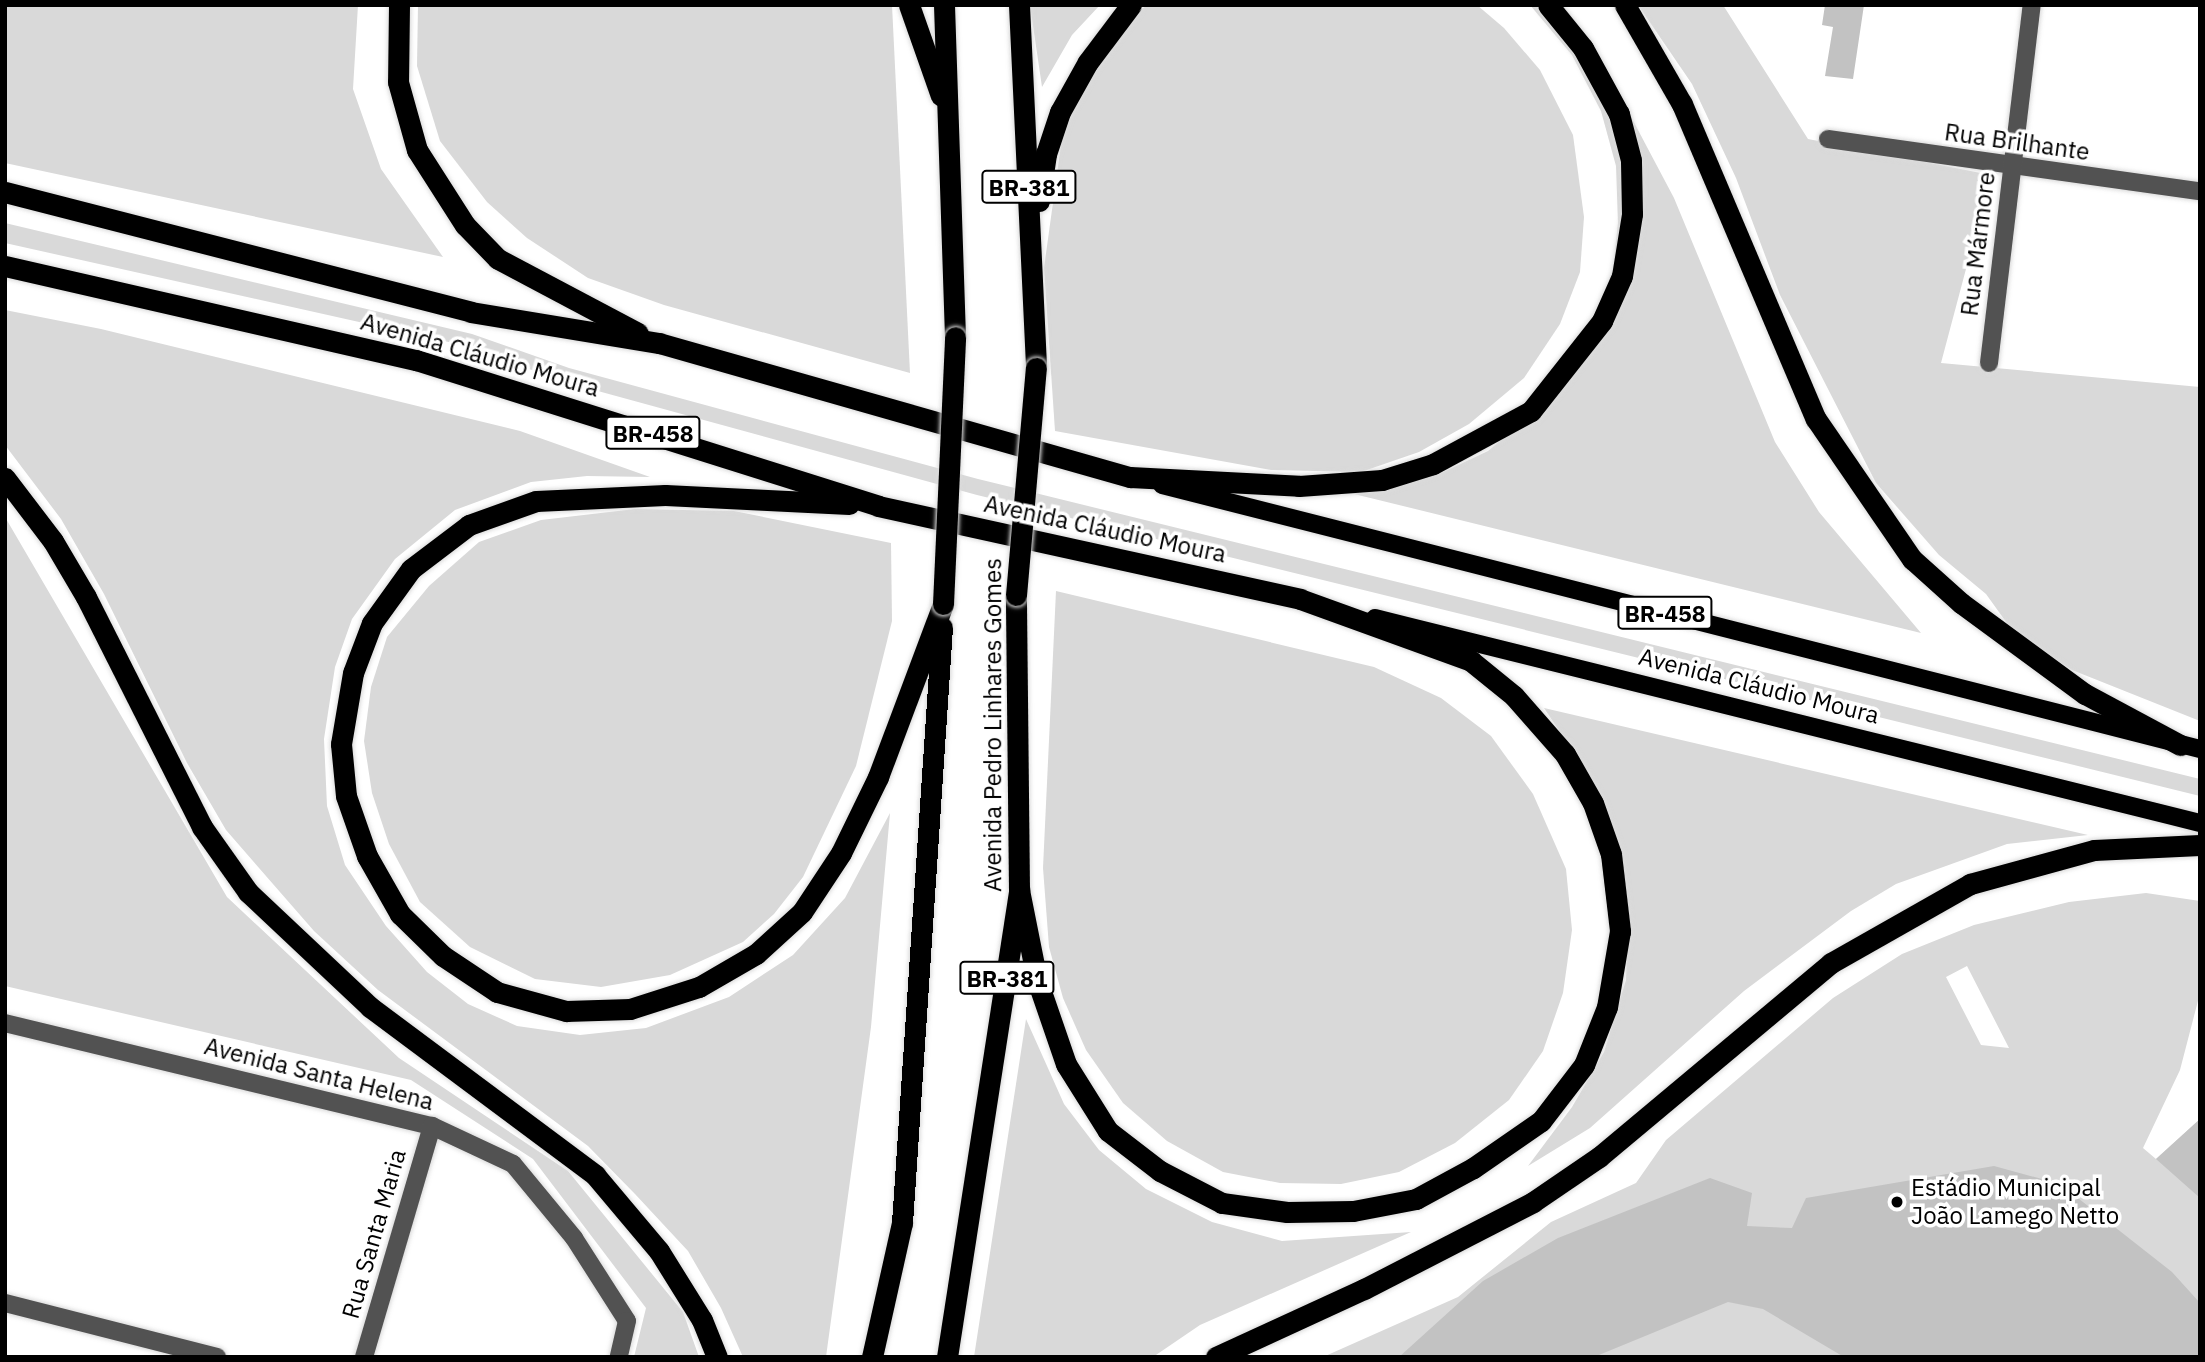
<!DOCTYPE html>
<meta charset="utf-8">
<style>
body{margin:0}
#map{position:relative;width:2205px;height:1362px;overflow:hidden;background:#fff;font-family:"IBM Plex Sans",sans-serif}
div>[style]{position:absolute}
.green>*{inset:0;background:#d9d9d9}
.building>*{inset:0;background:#c2c2c2}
.roads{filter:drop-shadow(0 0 2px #dbdbdb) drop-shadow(0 0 2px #dbdbdb)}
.minor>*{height:18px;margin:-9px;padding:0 9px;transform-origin:9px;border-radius:9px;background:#525252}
.major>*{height:18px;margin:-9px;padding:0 9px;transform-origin:9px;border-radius:9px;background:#000}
.highway>*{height:21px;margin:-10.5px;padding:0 10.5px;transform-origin:10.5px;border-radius:10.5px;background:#000}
.bridges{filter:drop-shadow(0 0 2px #dbdbdb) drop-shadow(0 0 2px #dbdbdb)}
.highway-bridge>*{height:21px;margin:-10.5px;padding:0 10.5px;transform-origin:10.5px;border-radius:10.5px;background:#000}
.dots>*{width:19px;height:19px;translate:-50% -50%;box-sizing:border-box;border:4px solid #fff;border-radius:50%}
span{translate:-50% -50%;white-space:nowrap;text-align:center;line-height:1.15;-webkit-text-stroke:7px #fff;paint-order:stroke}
.shield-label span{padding:2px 5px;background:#fff;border:2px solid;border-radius:5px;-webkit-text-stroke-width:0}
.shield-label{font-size:23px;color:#000;font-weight:700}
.street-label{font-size:24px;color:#000}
.poi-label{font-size:24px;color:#000}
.left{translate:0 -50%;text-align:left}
.frame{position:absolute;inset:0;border:7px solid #000;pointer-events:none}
</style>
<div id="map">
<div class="green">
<i style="clip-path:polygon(5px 5px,358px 5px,353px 89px,381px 169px,443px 257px,5px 163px)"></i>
<i style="clip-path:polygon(418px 5px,892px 5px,910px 373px,664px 305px,588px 278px,527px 238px,487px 202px,440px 141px,417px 66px)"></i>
<i style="clip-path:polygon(1030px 5px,1100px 5px,1072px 35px,1042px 87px)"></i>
<i style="clip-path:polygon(1147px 5px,1477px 5px,1504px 28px,1540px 70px,1573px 135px,1584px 217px,1580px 272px,1560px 324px,1524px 378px,1469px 424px,1419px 452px,1361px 472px,1271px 470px,1055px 431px,1044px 268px,1063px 130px,1094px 62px,1125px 23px)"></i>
<i style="clip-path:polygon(1530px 5px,1563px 5px,1593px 45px,1674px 198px,1775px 442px,1819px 512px,1921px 633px,1350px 493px,1437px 475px,1488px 451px,1532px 414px,1596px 315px,1613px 269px,1618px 223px,1616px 166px,1601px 111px,1572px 55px)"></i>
<i style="clip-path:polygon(1638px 5px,1723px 5px,1808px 139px,1991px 175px,1941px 363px,2200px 387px,2200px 721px,2072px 670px,2014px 633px,1986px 594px,1939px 555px,1876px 483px,1780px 295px,1736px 178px,1692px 84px)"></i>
<i style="clip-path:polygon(5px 223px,472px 334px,569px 368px,978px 479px,2200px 779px,2200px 796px,977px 495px,565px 382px,462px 345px,5px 243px)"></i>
<i style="clip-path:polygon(5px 310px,101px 329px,520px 431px,650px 477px,587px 476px,531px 482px,455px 510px,395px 559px,352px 619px,335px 667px,324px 739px,327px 806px,345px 865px,386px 926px,427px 972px,468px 1004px,517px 1026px,580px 1035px,646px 1028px,729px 997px,793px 955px,845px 898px,890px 813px,871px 1027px,826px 1357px,743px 1357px,721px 1308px,688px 1251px,635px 1194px,588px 1146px,378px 990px,314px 931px,226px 830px,187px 763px,104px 594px,61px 519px,5px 445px)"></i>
<i style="clip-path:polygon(635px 509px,734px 511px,891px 543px,892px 621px,856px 766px,803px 877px,774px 914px,743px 942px,670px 975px,601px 987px,535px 979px,470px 947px,420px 902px,389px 844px,372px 793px,364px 741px,371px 687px,387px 637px,429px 586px,479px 542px,541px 520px)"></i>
<i style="clip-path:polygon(5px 517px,227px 897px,399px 1058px,568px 1171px,683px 1312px,699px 1357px,634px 1357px,646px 1308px,533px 1159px,411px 1080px,5px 986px)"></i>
<i style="clip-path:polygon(1056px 591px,1374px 667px,1441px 698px,1491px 736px,1533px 794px,1566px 869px,1572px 930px,1563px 993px,1543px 1051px,1509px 1100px,1455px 1143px,1399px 1172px,1341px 1184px,1280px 1183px,1223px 1172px,1167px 1141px,1123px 1103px,1086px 1050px,1063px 998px,1049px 947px,1043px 868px)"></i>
<i style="clip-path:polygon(1544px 708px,2088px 835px,2007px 844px,1896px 884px,1851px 911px,1744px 991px,1590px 1128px,1528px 1166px,1572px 1107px,1604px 1052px,1626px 980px,1628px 908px,1612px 833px,1582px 765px)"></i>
<i style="clip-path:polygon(evenodd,2146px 893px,2200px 901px,2200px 993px,2180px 1070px,2143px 1148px,2156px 1159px,2200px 1119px,2200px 1357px,1323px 1357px,1458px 1297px,1551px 1222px,1636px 1183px,1666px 1140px,1833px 998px,1902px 954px,1974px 925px,2069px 902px,2146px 893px,1967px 966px,2009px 1048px,1981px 1045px,1946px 977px,1967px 966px)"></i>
<i style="clip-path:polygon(1026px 1019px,1064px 1104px,1099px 1150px,1146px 1189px,1212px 1222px,1282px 1241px,1411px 1232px,1200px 1325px,1153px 1357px,974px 1357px)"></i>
</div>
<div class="building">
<i style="clip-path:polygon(1825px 5px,1864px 5px,1853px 79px,1825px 76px,1833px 27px,1822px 25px)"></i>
<i style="clip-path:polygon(2200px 1119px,2200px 1198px,2156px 1159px)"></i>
<i style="clip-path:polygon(1994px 1166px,2060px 1184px,2172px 1272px,2200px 1303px,2200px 1357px,1844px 1357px,1763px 1309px,1728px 1302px,1594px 1357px,1399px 1357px,1483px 1281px,1558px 1238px,1710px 1178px,1752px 1193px,1747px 1226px,1792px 1228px,1806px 1198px)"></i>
</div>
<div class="roads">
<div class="minor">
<i style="left:1828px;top:139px;width:376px;rotate:8deg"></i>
<i style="left:1989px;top:363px;width:361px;rotate:-83.2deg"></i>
<i style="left:5px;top:1023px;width:439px;rotate:13.6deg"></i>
<i style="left:432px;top:1126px;width:89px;rotate:25.1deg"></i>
<i style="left:513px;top:1164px;width:96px;rotate:50.5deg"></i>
<i style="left:574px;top:1238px;width:98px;rotate:57.4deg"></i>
<i style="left:627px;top:1321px;width:37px;rotate:103deg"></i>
<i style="left:5px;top:1303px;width:219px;rotate:14.3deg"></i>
<i style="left:364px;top:1357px;width:241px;rotate:-73.6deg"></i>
</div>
<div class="major">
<i style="left:1162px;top:485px;width:1071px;rotate:14.27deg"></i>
<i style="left:1375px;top:618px;width:850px;rotate:13.95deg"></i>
</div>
<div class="highway">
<i style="left:399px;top:5px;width:77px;rotate:90.7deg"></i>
<i style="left:398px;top:82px;width:71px;rotate:74.4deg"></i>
<i style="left:417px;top:150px;width:89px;rotate:57.4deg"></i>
<i style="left:465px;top:225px;width:47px;rotate:45.9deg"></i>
<i style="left:498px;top:259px;width:158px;rotate:27.9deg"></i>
<i style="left:909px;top:5px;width:96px;rotate:70.6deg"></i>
<i style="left:944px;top:5px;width:332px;rotate:88.1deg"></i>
<i style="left:1019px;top:5px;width:363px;rotate:87.3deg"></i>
<i style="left:1625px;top:5px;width:114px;rotate:60.1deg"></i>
<i style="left:1682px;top:104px;width:342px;rotate:67deg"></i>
<i style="left:1816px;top:419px;width:170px;rotate:55.6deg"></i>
<i style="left:1912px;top:559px;width:66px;rotate:41.9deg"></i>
<i style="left:1961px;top:603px;width:154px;rotate:36.3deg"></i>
<i style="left:2085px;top:694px;width:108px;rotate:28.2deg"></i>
<i style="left:5px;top:192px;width:481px;rotate:14.4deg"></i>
<i style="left:471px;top:312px;width:191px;rotate:9.4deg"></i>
<i style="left:659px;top:343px;width:490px;rotate:15.9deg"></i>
<i style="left:1130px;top:477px;width:169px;rotate:3deg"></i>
<i style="left:1299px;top:486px;width:83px;rotate:-4.1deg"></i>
<i style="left:1382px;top:480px;width:53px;rotate:-17.4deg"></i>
<i style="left:1433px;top:464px;width:111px;rotate:-28.4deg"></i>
<i style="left:1531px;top:411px;width:115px;rotate:-51.7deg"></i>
<i style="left:1602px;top:321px;width:49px;rotate:-66deg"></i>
<i style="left:1622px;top:276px;width:63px;rotate:-80.8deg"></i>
<i style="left:1632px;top:214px;width:54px;rotate:-91.1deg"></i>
<i style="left:1631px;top:160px;width:48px;rotate:-104.6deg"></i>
<i style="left:1619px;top:114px;width:75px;rotate:-118.6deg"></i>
<i style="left:1583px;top:48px;width:55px;rotate:-129.1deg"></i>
<i style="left:1039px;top:201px;width:48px;rotate:-81.5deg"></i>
<i style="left:1046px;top:154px;width:44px;rotate:-71.6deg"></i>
<i style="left:1060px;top:112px;width:57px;rotate:-60.8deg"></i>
<i style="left:1088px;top:62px;width:71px;rotate:-53deg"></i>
<i style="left:5px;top:266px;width:422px;rotate:12.9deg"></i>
<i style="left:416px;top:360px;width:485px;rotate:17.5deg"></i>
<i style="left:878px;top:506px;width:432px;rotate:12.4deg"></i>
<i style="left:1300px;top:599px;width:182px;rotate:19.9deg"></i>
<i style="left:1471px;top:661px;width:55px;rotate:39.1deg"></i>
<i style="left:1514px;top:696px;width:77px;rotate:48.7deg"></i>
<i style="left:1565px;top:754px;width:56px;rotate:60.3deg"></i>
<i style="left:1593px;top:803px;width:54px;rotate:70.6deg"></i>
<i style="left:1611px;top:854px;width:78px;rotate:83.3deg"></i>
<i style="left:1620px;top:931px;width:77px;rotate:99.7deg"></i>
<i style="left:1607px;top:1007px;width:62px;rotate:111.6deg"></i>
<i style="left:1584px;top:1065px;width:71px;rotate:127.5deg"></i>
<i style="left:1541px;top:1121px;width:83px;rotate:145.3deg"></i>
<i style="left:1473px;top:1168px;width:65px;rotate:151.5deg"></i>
<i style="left:1416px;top:1199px;width:64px;rotate:169.2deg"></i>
<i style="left:1353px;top:1211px;width:66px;rotate:179.1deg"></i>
<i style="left:1287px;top:1212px;width:66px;rotate:-172.1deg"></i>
<i style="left:1222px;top:1203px;width:70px;rotate:-152.7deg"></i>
<i style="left:1160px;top:1171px;width:66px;rotate:-142.4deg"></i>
<i style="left:1108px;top:1131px;width:79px;rotate:-122.1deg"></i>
<i style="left:1066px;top:1064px;width:89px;rotate:-109deg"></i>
<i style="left:1037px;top:980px;width:92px;rotate:-101.3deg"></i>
<i style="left:5px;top:478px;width:79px;rotate:52.7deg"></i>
<i style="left:53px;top:541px;width:65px;rotate:59.5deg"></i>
<i style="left:86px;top:597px;width:258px;rotate:63.2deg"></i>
<i style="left:202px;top:827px;width:80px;rotate:54.7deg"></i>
<i style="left:248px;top:892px;width:168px;rotate:43.3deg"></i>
<i style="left:370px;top:1007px;width:281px;rotate:36.7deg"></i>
<i style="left:595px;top:1175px;width:99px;rotate:49.9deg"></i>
<i style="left:659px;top:1251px;width:81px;rotate:58.1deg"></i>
<i style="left:702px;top:1320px;width:40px;rotate:68deg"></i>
<i style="left:849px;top:504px;width:184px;rotate:-177.2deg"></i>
<i style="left:665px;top:495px;width:129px;rotate:177.3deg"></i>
<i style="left:536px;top:501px;width:71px;rotate:160.3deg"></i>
<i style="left:469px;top:525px;width:73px;rotate:142.8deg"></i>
<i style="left:411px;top:569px;width:67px;rotate:125.8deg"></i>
<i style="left:372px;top:623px;width:53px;rotate:110.8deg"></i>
<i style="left:353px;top:673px;width:72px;rotate:99.6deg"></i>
<i style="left:341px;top:744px;width:52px;rotate:84.5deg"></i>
<i style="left:346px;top:796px;width:64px;rotate:70.7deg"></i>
<i style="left:367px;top:856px;width:67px;rotate:60.4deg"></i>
<i style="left:400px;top:914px;width:60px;rotate:44.3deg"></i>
<i style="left:443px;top:956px;width:65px;rotate:33.7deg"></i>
<i style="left:497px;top:992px;width:72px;rotate:15.4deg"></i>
<i style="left:566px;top:1011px;width:64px;rotate:-1.8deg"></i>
<i style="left:630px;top:1009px;width:72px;rotate:-17.7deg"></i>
<i style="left:699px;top:987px;width:66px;rotate:-30.1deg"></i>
<i style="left:756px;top:954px;width:62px;rotate:-42.4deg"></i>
<i style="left:802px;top:912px;width:71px;rotate:-56.5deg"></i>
<i style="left:841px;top:853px;width:85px;rotate:-64deg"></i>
<i style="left:878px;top:777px;width:185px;rotate:-69.4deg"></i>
<i style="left:872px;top:1357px;width:137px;rotate:-77.4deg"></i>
<i style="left:902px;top:1223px;width:597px;rotate:-86.16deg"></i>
<i style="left:947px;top:1357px;width:473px;rotate:-81.2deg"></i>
<i style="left:1019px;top:890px;width:295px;rotate:-90.6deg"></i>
<i style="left:1216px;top:1357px;width:163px;rotate:-24.7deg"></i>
<i style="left:1364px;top:1289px;width:190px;rotate:-27.2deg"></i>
<i style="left:1533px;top:1202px;width:80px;rotate:-34.3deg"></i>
<i style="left:1599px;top:1157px;width:302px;rotate:-39.9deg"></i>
<i style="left:1831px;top:963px;width:160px;rotate:-29.6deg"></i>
<i style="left:1970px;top:884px;width:129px;rotate:-15.3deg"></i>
<i style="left:2094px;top:850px;width:106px;rotate:-2.7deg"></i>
</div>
</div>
<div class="bridges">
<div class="highway-bridge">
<i style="left:1016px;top:595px;width:228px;rotate:-85deg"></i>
<i style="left:943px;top:604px;width:267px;rotate:-87.4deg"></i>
</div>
</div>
<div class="dots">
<i style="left:1897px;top:1202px;background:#000"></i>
</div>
<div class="shield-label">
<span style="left:1029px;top:187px">BR-381</span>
<span style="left:653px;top:433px">BR-458</span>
<span style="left:1665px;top:613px">BR-458</span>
<span style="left:1007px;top:978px">BR-381</span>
</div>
<div class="street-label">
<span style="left:2017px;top:142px;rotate:8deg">Rua Brilhante</span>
<span style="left:1978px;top:244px;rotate:-83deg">Rua Mármore</span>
<span style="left:480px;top:355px;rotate:16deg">Avenida Cláudio Moura</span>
<span style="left:1105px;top:529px;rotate:12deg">Avenida Cláudio Moura</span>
<span style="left:1759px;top:686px;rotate:14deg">Avenida Cláudio Moura</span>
<span style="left:993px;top:725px;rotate:-90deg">Avenida Pedro Linhares Gomes</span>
<span style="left:319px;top:1074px;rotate:14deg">Avenida Santa Helena</span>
<span style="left:374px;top:1234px;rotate:-74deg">Rua Santa Maria</span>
</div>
<div class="poi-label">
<span class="left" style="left:1911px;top:1202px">Estádio Municipal<br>João Lamego Netto</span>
</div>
<div class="frame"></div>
</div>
